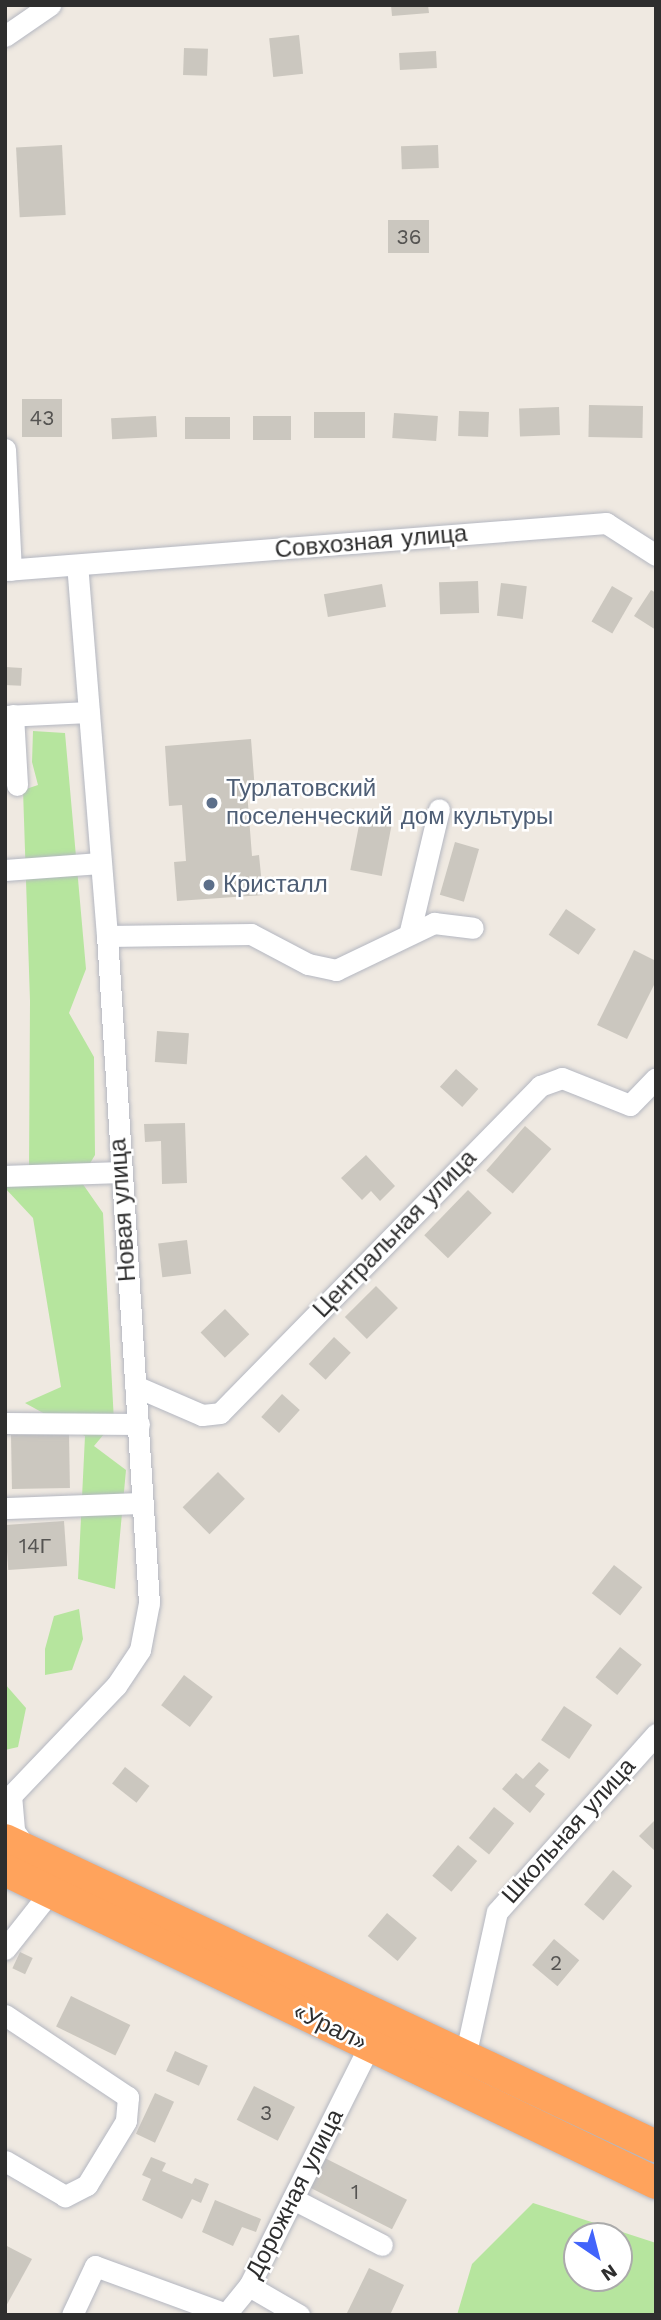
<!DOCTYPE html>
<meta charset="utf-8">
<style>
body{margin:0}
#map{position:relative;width:661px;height:2320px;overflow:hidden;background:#efe9e1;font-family:"Work Sans",sans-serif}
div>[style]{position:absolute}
.green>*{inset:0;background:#b6e59e}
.building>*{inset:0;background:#cbc7bf;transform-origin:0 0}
.roads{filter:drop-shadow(0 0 2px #b4b7c1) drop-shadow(0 0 2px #b4b7c1)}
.minor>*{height:21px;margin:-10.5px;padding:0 10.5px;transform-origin:10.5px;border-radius:10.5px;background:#fff}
.highway>*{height:32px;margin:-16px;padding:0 16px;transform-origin:16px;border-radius:16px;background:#ffa35c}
.dots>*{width:19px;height:19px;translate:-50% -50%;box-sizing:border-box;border:4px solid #fff;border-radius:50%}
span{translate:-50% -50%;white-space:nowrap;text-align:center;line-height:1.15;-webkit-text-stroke:5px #fff;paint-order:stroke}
.number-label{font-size:21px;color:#555452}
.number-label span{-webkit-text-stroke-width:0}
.street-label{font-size:24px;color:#2e2e2e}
.service-label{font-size:24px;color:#4e5e75}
.left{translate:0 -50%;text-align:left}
.frame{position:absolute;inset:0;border:7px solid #2e2e2e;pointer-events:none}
.north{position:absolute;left:563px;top:2222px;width:70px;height:70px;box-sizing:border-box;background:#fff;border:2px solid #ababab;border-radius:50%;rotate:145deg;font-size:19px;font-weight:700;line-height:28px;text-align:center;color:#2e2e2e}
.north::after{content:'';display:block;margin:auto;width:24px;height:32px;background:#4264fb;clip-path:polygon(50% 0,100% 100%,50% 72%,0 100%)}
</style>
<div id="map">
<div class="green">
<i style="clip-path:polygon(33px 731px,65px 733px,86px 969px,69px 1013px,94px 1057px,95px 1155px,80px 1180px,103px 1213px,114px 1422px,94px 1446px,126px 1470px,115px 1589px,78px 1579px,85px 1436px,25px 1403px,61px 1387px,33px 1218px,5px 1188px,5px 1171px,29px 1174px,30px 1001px,23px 790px,38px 785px,32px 762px)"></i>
<i style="clip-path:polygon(79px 1609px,83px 1639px,72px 1670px,45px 1675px,45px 1649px,54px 1616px)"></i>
<i style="clip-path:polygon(5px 1684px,26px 1708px,18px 1747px,5px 1750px)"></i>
<i style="clip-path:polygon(evenodd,533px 2203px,656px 2243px,656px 2315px,457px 2315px,472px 2264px,533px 2203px,577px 2236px,619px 2236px,619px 2278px,577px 2278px,577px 2236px)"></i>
</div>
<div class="building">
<i style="clip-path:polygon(391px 5px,428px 5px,429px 13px,392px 16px)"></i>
<i style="left:299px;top:35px;width:39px;height:30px;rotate:84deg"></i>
<i style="left:184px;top:48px;width:24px;height:27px;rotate:2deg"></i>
<i style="left:436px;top:51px;width:17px;height:37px;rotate:87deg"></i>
<i style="left:62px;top:145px;width:70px;height:46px;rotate:87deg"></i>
<i style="left:438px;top:145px;width:23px;height:37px;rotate:88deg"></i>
<i style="left:429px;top:220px;width:33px;height:41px;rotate:90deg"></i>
<i style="left:22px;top:399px;width:40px;height:38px"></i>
<i style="left:589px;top:405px;width:54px;height:32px;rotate:1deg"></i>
<i style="left:559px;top:407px;width:28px;height:40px;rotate:88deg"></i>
<i style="left:459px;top:411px;width:30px;height:25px;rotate:2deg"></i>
<i style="left:314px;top:412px;width:51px;height:26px"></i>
<i style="left:394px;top:413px;width:44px;height:25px;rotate:4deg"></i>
<i style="left:156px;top:416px;width:21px;height:45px;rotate:87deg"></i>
<i style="left:253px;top:416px;width:38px;height:24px"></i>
<i style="left:230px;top:417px;width:22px;height:45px;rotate:90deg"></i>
<i style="left:478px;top:581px;width:32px;height:39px;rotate:88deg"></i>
<i style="left:501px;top:583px;width:26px;height:33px;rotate:7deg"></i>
<i style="left:382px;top:584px;width:23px;height:59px;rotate:80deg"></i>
<i style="left:612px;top:586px;width:24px;height:41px;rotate:30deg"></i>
<i style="clip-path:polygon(651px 590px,656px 593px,656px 630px,634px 616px)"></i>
<i style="left:5px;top:667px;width:17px;height:18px;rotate:3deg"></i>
<i style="clip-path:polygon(251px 739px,255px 791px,247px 791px,252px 856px,259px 855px,263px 895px,177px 901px,174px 862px,186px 861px,182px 805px,169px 806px,165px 746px)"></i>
<i style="left:361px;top:815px;width:32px;height:56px;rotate:11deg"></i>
<i style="left:455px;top:842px;width:25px;height:55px;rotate:16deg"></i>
<i style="left:566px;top:909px;width:36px;height:31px;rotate:34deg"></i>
<i style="clip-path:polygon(634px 950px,656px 961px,656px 981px,627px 1039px,597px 1025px)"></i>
<i style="left:157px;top:1031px;width:32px;height:31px;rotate:4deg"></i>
<i style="left:456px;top:1069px;width:30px;height:24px;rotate:42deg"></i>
<i style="clip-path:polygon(185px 1123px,187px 1183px,162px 1184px,161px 1141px,145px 1142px,144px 1124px)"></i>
<i style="left:525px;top:1126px;width:35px;height:59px;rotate:41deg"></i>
<i style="clip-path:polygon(366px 1155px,395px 1186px,380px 1201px,371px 1191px,362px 1200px,341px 1178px)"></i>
<i style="left:468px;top:1190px;width:33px;height:63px;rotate:44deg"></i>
<i style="left:187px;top:1240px;width:34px;height:29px;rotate:83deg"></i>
<i style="left:376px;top:1286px;width:31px;height:44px;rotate:45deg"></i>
<i style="left:225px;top:1309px;width:35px;height:34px;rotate:46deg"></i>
<i style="left:334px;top:1337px;width:23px;height:37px;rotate:43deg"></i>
<i style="left:282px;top:1394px;width:24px;height:31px;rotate:42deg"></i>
<i style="left:69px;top:1434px;width:54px;height:58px;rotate:89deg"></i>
<i style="left:218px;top:1472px;width:38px;height:50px;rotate:45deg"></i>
<i style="left:64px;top:1521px;width:45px;height:59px;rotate:86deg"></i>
<i style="left:614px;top:1565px;width:36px;height:36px;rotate:38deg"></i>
<i style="left:620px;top:1647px;width:28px;height:39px;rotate:39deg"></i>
<i style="left:184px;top:1675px;width:36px;height:38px;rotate:37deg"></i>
<i style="left:564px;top:1706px;width:34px;height:41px;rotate:34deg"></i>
<i style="clip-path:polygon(539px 1762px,549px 1770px,535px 1786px,545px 1794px,530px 1813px,502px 1789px,516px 1773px,523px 1779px)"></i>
<i style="left:125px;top:1767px;width:31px;height:21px;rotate:38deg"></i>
<i style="left:494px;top:1807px;width:26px;height:40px;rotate:39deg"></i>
<i style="clip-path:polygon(656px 1819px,656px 1852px,639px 1836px)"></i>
<i style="left:458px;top:1845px;width:25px;height:40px;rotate:40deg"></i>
<i style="left:613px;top:1870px;width:25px;height:45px;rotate:40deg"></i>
<i style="left:387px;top:1913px;width:39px;height:30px;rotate:40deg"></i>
<i style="left:554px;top:1939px;width:33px;height:34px;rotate:40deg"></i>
<i style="left:20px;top:1952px;width:14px;height:18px;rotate:25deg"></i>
<i style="left:71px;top:1996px;width:66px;height:34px;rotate:26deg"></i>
<i style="left:175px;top:2051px;width:36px;height:22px;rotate:24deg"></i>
<i style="left:254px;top:2086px;width:46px;height:38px;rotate:27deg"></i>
<i style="left:155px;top:2093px;width:21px;height:45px;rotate:25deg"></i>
<i style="left:317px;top:2154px;width:101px;height:33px;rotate:27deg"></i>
<i style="clip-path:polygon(151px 2157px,166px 2163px,162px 2171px,192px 2184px,195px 2178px,209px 2184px,201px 2203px,192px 2199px,182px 2219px,142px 2200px,151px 2179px,142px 2175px)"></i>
<i style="clip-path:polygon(215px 2200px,261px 2219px,256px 2232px,242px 2227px,233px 2246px,202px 2232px)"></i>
<i style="clip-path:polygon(5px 2245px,32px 2259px,5px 2308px)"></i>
<i style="clip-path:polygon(369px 2268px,404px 2285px,390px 2315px,346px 2315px)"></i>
</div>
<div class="roads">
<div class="minor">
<i style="left:5px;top:36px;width:55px;rotate:-34.6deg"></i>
<i style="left:5px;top:449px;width:121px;rotate:87.2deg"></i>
<i style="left:5px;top:570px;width:603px;rotate:-4.47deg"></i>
<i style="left:606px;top:523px;width:59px;rotate:32.6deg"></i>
<i style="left:13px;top:715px;width:70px;rotate:86.7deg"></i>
<i style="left:5px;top:716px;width:84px;rotate:-2.7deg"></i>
<i style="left:5px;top:870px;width:95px;rotate:-4.2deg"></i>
<i style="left:410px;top:931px;width:125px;rotate:-76.6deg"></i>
<i style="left:107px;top:936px;width:144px;rotate:-0.8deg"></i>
<i style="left:251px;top:934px;width:64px;rotate:27.8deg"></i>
<i style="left:308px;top:964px;width:29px;rotate:12deg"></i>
<i style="left:336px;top:970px;width:109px;rotate:-25.6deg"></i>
<i style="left:434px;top:923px;width:39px;rotate:7deg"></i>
<i style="left:5px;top:1176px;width:114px;rotate:-2deg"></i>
<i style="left:135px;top:1386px;width:73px;rotate:23.4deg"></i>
<i style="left:202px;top:1415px;width:18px;rotate:-6deg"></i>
<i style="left:220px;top:1413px;width:458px;rotate:-45.6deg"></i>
<i style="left:540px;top:1086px;width:23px;rotate:-20deg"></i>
<i style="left:562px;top:1078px;width:73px;rotate:21.7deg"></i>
<i style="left:630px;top:1105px;width:37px;rotate:-46deg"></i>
<i style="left:5px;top:1423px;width:134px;rotate:0.4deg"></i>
<i style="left:5px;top:1508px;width:138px;rotate:-2.1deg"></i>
<i style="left:11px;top:1795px;width:36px;rotate:85deg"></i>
<i style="left:14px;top:1831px;width:24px;rotate:54deg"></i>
<i style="left:5px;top:1802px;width:161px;rotate:-46.3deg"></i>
<i style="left:116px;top:1686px;width:43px;rotate:-56.3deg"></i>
<i style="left:140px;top:1650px;width:48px;rotate:-79.2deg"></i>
<i style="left:149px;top:1603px;width:668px;rotate:-93.6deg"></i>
<i style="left:107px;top:936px;width:370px;rotate:-94.6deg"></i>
<i style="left:5px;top:1949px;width:73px;rotate:-51.7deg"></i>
<i style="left:5px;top:2015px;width:148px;rotate:33.7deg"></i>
<i style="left:128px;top:2097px;width:24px;rotate:95deg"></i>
<i style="left:126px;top:2121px;width:75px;rotate:121.4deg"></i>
<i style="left:87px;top:2185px;width:25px;rotate:153deg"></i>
<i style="left:65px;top:2196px;width:69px;rotate:-149.7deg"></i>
<i style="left:465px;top:2057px;width:148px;rotate:-77.6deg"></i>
<i style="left:497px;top:1912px;width:239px;rotate:-48.2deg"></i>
<i style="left:293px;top:2199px;width:100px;rotate:27.3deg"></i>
<i style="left:249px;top:2286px;width:58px;rotate:30.1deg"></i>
<i style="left:72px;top:2315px;width:54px;rotate:-64.9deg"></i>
<i style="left:95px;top:2266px;width:140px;rotate:20.1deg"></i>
<i style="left:226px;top:2314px;width:36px;rotate:-51deg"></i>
<i style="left:249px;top:2286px;width:268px;rotate:-63.4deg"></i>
</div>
<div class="highway">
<i style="left:5px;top:1840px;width:719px;rotate:25.18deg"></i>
<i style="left:5px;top:1870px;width:722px;rotate:25.68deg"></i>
</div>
</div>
<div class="dots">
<i style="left:212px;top:803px;background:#5c6f8a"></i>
<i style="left:209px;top:885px;background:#5c6f8a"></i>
</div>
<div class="number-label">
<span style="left:409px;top:237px">36</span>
<span style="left:42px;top:418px">43</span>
<span style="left:35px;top:1546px">14Г</span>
<span style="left:556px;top:1963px">2</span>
<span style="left:266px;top:2113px">3</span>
<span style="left:355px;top:2192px">1</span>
</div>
<div class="street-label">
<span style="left:371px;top:542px;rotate:-5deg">Совхозная улица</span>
<span style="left:123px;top:1210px;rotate:-94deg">Новая улица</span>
<span style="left:395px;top:1234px;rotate:-46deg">Центральная улица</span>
<span style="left:569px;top:1831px;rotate:-48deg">Школьная улица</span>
<span style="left:330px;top:2027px;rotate:26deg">«Урал»</span>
<span style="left:295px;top:2194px;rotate:-63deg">Дорожная улица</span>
</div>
<div class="service-label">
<span class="left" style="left:226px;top:803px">Турлатовский<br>поселенческий дом культуры</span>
<span class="left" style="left:223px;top:885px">Кристалл</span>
</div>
<div class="frame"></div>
<div class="north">N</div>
</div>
